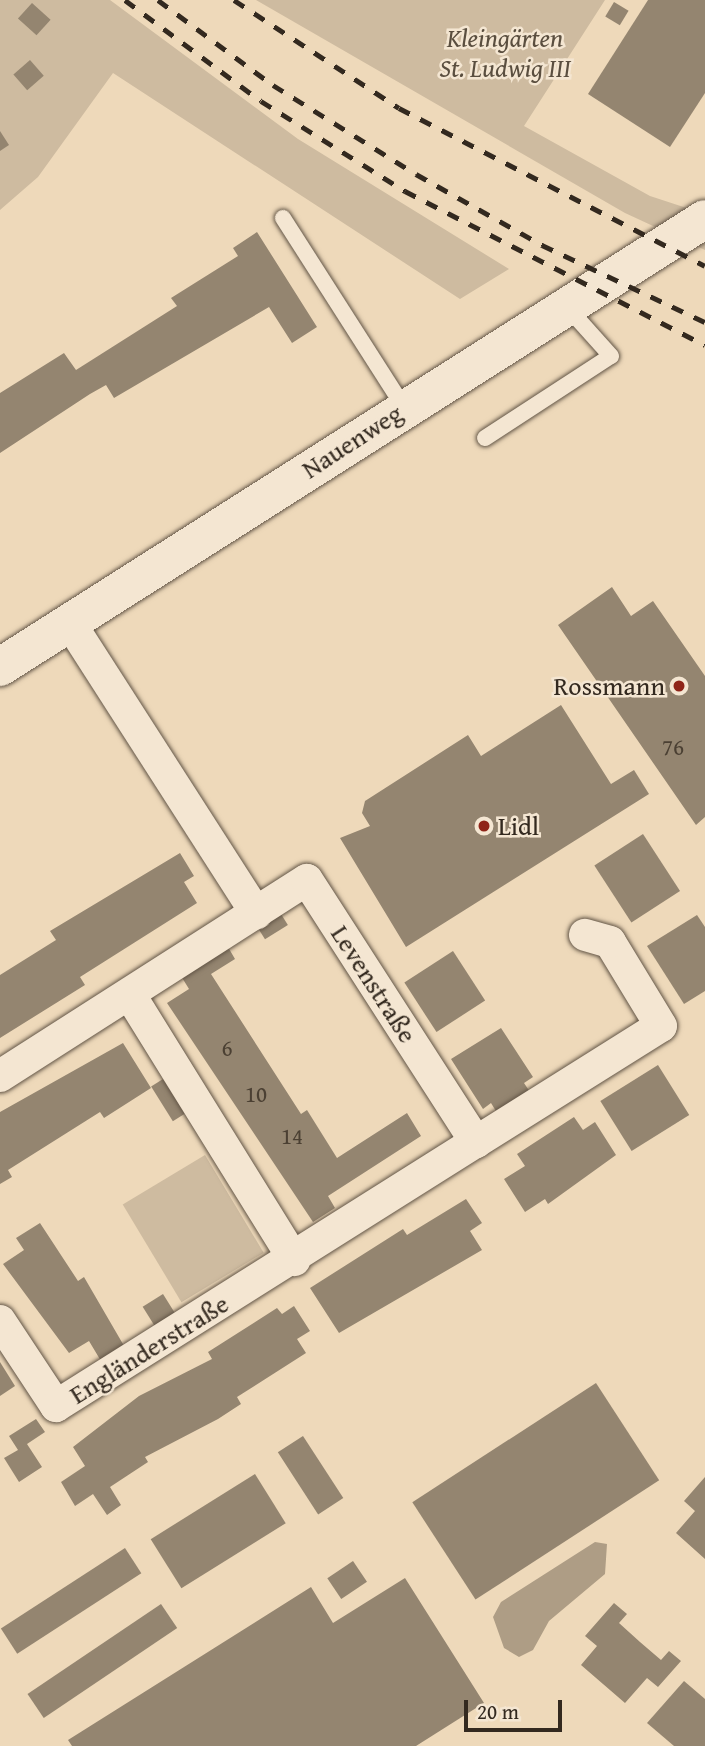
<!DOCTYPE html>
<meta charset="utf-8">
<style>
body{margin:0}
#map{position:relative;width:705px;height:1746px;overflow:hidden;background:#eed9ba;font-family:"Gentium Book Plus",serif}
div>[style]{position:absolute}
.green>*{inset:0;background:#cebba0;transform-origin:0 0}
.water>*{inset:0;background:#ae9d85}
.building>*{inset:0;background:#948570;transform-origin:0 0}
.roads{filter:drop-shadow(0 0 2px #625546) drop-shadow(0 0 2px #625546)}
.service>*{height:16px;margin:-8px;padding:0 8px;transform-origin:8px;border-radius:8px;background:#f4e6d2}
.minor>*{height:32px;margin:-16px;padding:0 16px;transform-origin:16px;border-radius:16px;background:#f4e6d2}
.tertiary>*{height:38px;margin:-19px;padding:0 19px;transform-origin:19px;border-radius:19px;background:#f4e6d2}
.rail>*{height:5px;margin-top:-2.5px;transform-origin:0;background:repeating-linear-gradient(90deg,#33291f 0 12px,transparent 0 24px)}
.dots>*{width:19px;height:19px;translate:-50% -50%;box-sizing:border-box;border:4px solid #f4e6d2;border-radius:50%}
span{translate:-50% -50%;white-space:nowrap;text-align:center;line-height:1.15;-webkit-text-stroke:5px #f4e6d2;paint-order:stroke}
.number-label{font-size:23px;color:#4b4033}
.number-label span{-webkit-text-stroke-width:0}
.park-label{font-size:26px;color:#5a4e3f;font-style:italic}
.street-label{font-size:26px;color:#33291f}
.poi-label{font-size:26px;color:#33291f}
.right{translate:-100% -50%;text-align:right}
.left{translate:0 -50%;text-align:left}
.scale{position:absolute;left:464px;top:1700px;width:98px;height:32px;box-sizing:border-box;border:4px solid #33291f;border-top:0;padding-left:9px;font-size:21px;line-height:24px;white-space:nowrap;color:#33291f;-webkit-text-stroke:5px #f4e6d2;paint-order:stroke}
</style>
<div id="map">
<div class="green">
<i style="clip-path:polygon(0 0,110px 0,298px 139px,509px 269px,460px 299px,113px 73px,38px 177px,0 210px)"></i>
<i style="clip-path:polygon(256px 0,605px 0,524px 126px,650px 196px,705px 214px,705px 250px,625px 213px)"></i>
<i style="left:205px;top:1155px;width:114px;height:96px;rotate:59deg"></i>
</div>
<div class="water">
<i style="clip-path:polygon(595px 1542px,607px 1544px,605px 1574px,549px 1621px,533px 1650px,519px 1657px,504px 1648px,493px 1617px,501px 1602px)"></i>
</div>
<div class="building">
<i style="clip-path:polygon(648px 0,705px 0,705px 93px,670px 147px,588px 94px)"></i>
<i style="left:614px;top:2px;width:17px;height:17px;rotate:31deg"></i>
<i style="left:32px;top:3px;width:25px;height:21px;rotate:42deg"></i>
<i style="left:30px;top:60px;width:21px;height:22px;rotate:49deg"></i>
<i style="clip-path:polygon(0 131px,9px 145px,0 151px)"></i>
<i style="clip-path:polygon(257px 232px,317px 327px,292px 343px,269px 307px,114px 398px,106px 385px,90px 394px,0 453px,0 393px,64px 353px,76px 370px,177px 306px,171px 298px,238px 256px,233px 248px)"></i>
<i style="clip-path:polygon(612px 587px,631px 616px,653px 601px,705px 676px,705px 817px,696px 825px,558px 625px)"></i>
<i style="clip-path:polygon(561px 705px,611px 784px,634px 770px,649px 794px,406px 947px,340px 838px,370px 826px,362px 813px,365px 801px,468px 735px,481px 756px)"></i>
<i style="left:643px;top:834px;width:68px;height:58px;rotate:57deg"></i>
<i style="clip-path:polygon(180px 853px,194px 876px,184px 882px,197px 903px,80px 977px,85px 985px,0 1038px,0 975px,56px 940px,50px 931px)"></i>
<i style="left:281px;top:914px;width:13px;height:27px;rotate:58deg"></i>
<i style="clip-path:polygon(697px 915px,705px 927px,705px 991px,684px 1004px,647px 946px)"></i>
<i style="clip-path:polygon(228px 947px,235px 959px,211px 974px,301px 1114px,307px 1110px,337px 1158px,407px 1113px,421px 1136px,328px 1196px,335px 1208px,313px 1222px,167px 1003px,189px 989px,181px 976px)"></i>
<i style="left:453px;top:951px;width:59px;height:58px;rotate:57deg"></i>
<i style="clip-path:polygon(501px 1028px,533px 1077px,524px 1083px,532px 1095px,499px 1116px,491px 1103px,483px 1109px,451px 1059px)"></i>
<i style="clip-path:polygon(123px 1043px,151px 1088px,104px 1118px,100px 1112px,8px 1170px,12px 1177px,0 1184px,0 1112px)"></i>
<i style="left:658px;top:1065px;width:59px;height:68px;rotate:58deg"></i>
<i style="left:163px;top:1079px;width:41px;height:14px;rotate:58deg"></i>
<i style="clip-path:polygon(574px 1117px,583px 1130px,595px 1122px,616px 1155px,548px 1204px,545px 1199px,525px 1212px,504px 1179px,525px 1166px,517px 1154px)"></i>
<i style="clip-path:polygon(466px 1199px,482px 1223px,470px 1231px,482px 1250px,339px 1333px,310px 1288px,403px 1229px,407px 1235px)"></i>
<i style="clip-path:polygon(40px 1223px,78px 1281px,84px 1277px,127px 1351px,104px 1366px,89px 1341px,69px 1353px,3px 1264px,24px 1250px,16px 1238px)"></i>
<i style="left:163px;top:1294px;width:26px;height:24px;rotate:58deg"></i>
<i style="clip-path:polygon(294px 1306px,310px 1331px,297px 1339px,306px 1353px,237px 1397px,241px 1404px,218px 1419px,145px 1457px,148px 1462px,110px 1487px,121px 1505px,107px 1515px,93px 1494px,75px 1506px,61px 1482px,85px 1466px,73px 1447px,139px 1396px,212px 1359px,208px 1352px,277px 1308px,282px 1314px)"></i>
<i style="clip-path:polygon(0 1362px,15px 1386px,0 1396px)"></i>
<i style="left:596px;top:1383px;width:116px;height:219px;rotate:57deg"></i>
<i style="clip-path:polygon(36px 1419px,45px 1432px,27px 1444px,42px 1467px,19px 1482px,4px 1458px,18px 1450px,9px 1436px)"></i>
<i style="left:303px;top:1436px;width:74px;height:30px;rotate:57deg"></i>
<i style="left:255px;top:1474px;width:58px;height:123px;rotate:58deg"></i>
<i style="clip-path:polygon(705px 1477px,705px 1559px,676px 1533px,695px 1511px,684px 1501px)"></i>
<i style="left:125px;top:1548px;width:30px;height:148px;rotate:57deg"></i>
<i style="left:353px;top:1561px;width:25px;height:31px;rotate:56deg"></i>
<i style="clip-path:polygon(405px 1578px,484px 1703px,416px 1746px,72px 1746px,68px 1740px,311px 1587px,333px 1623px)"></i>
<i style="clip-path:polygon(614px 1603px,627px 1614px,619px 1623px,640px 1642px,661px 1660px,669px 1651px,681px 1661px,658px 1687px,647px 1678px,625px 1703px,581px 1665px,597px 1646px,585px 1636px)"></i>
<i style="left:161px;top:1604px;width:29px;height:161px;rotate:56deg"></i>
<i style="clip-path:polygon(684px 1681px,705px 1699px,705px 1746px,674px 1746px,647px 1723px)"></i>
</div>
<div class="roads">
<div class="service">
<i style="left:283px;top:218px;width:224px;rotate:57.4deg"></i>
<i style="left:485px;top:438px;width:150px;rotate:-33.1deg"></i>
<i style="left:611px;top:356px;width:66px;rotate:-131.9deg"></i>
</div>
<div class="minor">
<i style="left:70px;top:623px;width:345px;rotate:57.3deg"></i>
<i style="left:130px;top:995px;width:312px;rotate:58.2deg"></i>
<i style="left:0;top:1076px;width:364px;rotate:-32.6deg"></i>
<i style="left:307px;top:880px;width:312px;rotate:57.2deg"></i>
<i style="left:476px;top:1142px;width:218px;rotate:-32.1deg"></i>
<i style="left:661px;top:1026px;width:98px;rotate:-121.3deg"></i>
<i style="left:610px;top:942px;width:26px;rotate:-164deg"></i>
<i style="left:0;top:1321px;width:102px;rotate:56.6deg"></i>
<i style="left:56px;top:1406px;width:496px;rotate:-32.2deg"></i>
</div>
<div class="tertiary">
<i style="left:0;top:667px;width:835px;rotate:-32.43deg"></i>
</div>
</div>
<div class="rail">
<i style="left:125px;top:0;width:169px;rotate:36.6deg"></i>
<i style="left:261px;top:101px;width:170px;rotate:32deg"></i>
<i style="left:405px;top:191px;width:337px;rotate:27.2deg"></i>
<i style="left:158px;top:0;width:143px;rotate:36.5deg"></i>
<i style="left:273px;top:85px;width:168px;rotate:31.9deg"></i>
<i style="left:416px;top:174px;width:145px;rotate:29.4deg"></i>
<i style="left:542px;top:245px;width:180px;rotate:25.3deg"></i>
<i style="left:234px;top:0;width:197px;rotate:33.2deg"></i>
<i style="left:399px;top:108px;width:344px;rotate:27.3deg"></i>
</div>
<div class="dots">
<i style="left:679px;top:686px;background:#8f2418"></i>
<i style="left:484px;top:826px;background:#8f2418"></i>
</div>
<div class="number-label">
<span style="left:673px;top:747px">76</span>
<span style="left:227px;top:1048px">6</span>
<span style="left:256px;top:1094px">10</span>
<span style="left:292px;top:1136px">14</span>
</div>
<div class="park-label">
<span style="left:505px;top:53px">Kleingärten<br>St. Ludwig III</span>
</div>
<div class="street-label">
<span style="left:352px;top:441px;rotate:-33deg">Nauenweg</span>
<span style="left:374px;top:984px;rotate:57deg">Levenstraße</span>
<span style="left:149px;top:1349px;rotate:-32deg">Engländerstraße</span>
</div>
<div class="poi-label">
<span class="right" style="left:665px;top:686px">Rossmann</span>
<span class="left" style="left:498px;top:826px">Lidl</span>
</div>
<div class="scale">20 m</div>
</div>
